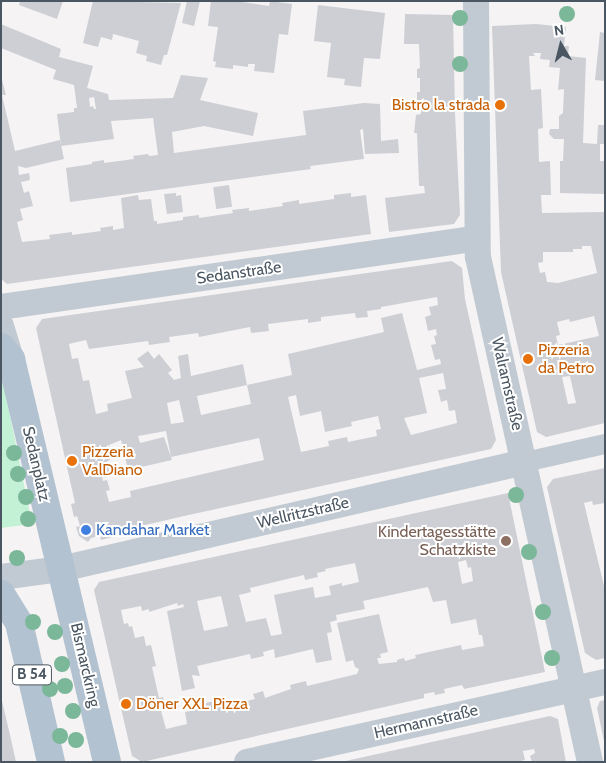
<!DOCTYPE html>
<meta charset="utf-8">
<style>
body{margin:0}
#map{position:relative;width:606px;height:763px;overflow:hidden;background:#f5f3f3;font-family:Cabin,sans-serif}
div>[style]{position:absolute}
.green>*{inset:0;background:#c3f1d5}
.building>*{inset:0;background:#cdcfd5;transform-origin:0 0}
.pedestrian>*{height:20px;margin:-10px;padding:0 10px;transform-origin:10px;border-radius:10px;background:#c1cad2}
.minor>*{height:26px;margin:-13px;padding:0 13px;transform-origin:13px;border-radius:13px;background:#c1cad2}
.primary>*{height:28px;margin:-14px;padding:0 14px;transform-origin:14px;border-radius:14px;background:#b3c2d1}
.trees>*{width:16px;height:16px;margin:-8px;border-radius:50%;background:#7bb799}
.dots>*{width:14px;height:14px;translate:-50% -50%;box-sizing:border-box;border:2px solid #fff;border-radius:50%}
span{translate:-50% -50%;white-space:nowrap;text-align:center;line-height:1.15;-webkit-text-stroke:4px #fff;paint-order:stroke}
.shield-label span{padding:1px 4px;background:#fff;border:1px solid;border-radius:4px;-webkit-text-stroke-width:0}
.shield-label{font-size:15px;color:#4a5661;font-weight:700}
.food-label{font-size:16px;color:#c56008}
.right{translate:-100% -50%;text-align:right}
.left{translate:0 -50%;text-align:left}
.street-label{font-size:16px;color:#4a5661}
.shop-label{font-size:16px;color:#366cbe}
.education-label{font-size:16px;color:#785e54}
.frame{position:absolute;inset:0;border:2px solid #4a5661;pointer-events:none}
.north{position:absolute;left:536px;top:20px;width:50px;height:50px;-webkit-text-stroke:4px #fff;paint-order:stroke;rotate:352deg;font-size:14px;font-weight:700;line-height:20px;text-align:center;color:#4a5661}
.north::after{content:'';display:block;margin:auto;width:18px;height:22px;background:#4a5661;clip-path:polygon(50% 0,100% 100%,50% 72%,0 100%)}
</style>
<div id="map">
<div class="green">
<i style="clip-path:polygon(1px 371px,32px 524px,1px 528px)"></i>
</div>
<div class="building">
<i style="clip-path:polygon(20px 1px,63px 1px,57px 19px,19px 5px)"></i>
<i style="clip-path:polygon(93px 1px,181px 3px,167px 55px,164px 55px,161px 65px,146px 61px,147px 56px,136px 53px,139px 41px,128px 38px,113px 34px,112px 40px,101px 37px,98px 47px,83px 43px)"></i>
<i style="clip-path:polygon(187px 1px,200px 1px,194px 26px,182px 23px)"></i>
<i style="clip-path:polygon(211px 1px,235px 1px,269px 6px,270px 1px,292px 4px,288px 35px,279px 34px,274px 73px,254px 71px,255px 64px,248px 64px,248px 67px,233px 65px,233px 69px,215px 67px,216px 62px,213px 61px,218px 27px,208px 26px)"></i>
<i style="clip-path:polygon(318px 5px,385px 13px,380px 59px,364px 58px,361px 87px,344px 85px,345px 79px,327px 77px,331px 43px,314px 41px)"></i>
<i style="clip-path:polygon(405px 14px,453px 15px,455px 113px,460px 215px,454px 224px,389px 232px,385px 198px,425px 193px,424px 186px,419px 186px,417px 133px,414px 133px,416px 115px,421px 114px,420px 100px,417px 100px,417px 92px,420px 92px,420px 78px,417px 78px,417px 69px,420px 68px,419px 44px,404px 44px)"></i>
<i style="clip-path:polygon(evenodd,1px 24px,61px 49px,59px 57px,93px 66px,87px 88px,108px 94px,109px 100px,173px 98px,181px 75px,208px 78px,200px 100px,258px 113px,253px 136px,204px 126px,172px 132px,174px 153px,306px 135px,303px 111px,364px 103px,380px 104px,381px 141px,398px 139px,399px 153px,365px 154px,363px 129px,360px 130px,364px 159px,310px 166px,311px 169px,70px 202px,66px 168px,92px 164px,92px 162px,104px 160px,104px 163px,134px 159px,133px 156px,148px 154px,149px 156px,158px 155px,153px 118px,111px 121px,114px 139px,61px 146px,57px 114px,74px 112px,74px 108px,77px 108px,74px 85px,53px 79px,56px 70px,1px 48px,1px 24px,94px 97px,96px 109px,94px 109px,93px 106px,90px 107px,89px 98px,94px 97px)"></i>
<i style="clip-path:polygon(evenodd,536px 24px,566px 27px,564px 46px,569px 46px,568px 56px,586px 58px,583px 143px,597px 144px,598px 125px,605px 125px,605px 144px,600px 144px,600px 161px,605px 161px,605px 194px,560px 193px,560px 161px,563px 161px,564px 139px,554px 139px,549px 134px,550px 129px,559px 129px,559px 116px,563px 113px,564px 89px,558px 90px,560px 68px,549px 67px,550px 60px,540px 59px,541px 53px,533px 53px,535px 56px,529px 56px,531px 90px,541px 89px,543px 128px,538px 129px,539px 162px,550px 161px,551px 195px,541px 195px,542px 213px,605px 212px,605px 423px,546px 437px,537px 432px,501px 272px,492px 26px,536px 24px,582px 246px,591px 246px,597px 273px,558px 283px,547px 282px,545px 272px,540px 273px,538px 263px,543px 262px,543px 252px,573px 252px,573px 249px,582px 249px,582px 246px,536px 24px,594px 316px,599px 336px,558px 345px,556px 336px,560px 335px,557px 322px,569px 319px,570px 322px,594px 316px,536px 24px,570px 376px,576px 403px,568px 404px,562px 377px,570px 376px)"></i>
<i style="clip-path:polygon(600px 32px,605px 33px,605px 81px,595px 80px)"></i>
<i style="clip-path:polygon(1px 76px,6px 95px,2px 95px,15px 151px,60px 140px,64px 159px,26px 168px,18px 166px,19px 175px,29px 173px,30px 180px,21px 182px,24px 193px,29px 191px,33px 206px,20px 209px,23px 220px,17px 222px,22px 242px,50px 239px,49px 235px,72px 232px,72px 235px,101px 231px,100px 228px,113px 226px,113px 230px,124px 228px,121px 198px,138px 195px,139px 200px,151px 199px,154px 221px,157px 221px,157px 224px,183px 220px,183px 217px,199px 215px,199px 218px,233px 213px,232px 210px,249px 208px,249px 211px,283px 206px,282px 203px,299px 200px,299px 204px,334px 199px,334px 195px,351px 193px,351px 197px,366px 195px,371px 234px,7px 284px,1px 279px)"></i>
<i style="left:229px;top:185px;width:22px;height:16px;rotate:82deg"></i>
<i style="clip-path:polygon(176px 193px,176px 196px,181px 195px,183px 212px,167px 214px,164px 194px)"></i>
<i style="clip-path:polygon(evenodd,452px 261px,462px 268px,465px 299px,496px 440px,491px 449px,184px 516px,115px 532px,116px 536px,101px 540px,100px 536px,91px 538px,88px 542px,79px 536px,76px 527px,80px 526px,77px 516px,74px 517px,71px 504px,75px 503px,36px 328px,42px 319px,452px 261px,437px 297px,438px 305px,429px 307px,431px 315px,425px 317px,428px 331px,436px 329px,437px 335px,434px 336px,436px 344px,431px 345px,435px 360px,440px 359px,441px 364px,417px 370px,402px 313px,381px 318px,384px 332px,288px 354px,292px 375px,247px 385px,251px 404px,201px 415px,197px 396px,247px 385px,243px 364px,191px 376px,188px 354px,178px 356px,181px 378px,174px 380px,168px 373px,172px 370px,159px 354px,154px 359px,148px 351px,137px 359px,144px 367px,125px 371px,132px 398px,107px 404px,108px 411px,96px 414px,89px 380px,83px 381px,78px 358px,72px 359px,69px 344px,86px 340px,89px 349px,148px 341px,149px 345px,170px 342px,169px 337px,198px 333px,199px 337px,250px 327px,251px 333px,269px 331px,268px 324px,308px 319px,308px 323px,321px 321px,321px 317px,355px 313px,356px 318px,368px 317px,367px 311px,381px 309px,381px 307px,437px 297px,452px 261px,443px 373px,446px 389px,438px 390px,441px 402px,447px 400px,449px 411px,455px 410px,457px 423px,411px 435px,404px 418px,427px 413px,419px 378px,443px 373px,452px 261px,296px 395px,300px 416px,321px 411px,325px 432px,352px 426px,351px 422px,378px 416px,381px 429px,376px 430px,377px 436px,348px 442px,347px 437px,328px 441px,329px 446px,301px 452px,288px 397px,296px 395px,452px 261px,179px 400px,184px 422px,171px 424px,167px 403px,179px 400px,452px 261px,166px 431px,171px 457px,259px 438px,264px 460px,130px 491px,131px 497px,109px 502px,106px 491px,110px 490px,107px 480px,103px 481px,102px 476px,110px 475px,107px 461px,110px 460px,108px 449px,110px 449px,109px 445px,121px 440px,128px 470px,172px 460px,164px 437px,140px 443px,138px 436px,166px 431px)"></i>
<i style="clip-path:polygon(605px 468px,605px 503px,593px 505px,592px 501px,584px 503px,605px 590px,605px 658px,596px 660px,585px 653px,547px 487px,553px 479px)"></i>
<i style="clip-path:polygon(evenodd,508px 493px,545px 672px,464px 689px,462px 685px,444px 689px,445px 693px,435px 695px,434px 692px,424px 694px,424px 698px,142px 762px,132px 756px,94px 590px,99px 582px,508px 493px,466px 560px,468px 568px,471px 567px,473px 581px,462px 584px,458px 562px,466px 560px,508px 493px,355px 563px,359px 582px,342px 586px,342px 583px,329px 586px,331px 595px,315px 598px,313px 587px,274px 595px,282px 634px,271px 636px,266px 618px,246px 622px,239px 595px,251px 592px,250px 588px,304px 575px,305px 580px,318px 577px,317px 573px,326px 571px,325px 569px,355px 563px,508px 493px,428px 587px,433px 602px,446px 600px,451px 624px,476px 619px,479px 635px,482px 635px,484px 646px,462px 650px,461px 645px,415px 655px,416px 658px,405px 661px,404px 658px,397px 660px,397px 662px,379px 664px,377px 658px,381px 658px,380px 654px,388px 652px,379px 614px,337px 623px,346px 662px,353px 660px,355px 667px,359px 669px,357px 674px,307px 686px,306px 681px,290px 685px,291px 689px,265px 698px,263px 691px,253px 694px,255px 699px,232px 705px,231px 701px,219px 704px,218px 700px,198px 705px,199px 709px,185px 712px,187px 724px,166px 729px,160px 707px,166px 706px,163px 697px,159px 698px,152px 667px,156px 666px,151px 645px,146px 646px,144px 636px,135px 638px,132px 626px,129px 627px,128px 623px,124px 624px,121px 610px,141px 606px,142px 611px,149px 609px,149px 612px,177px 603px,178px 606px,183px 604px,184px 607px,167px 611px,182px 691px,195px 688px,192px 675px,200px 676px,197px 666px,250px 654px,251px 659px,264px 656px,263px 652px,274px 649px,275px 658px,313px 649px,316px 663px,332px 660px,327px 633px,332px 632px,330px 622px,337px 620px,336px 615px,365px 609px,363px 601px,428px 587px,508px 493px,221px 596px,228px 626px,204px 631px,197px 601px,221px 596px)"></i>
<i style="clip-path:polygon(605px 700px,605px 741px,604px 741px,597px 708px,600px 701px)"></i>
<i style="clip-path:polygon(2px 701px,10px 735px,16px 762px,1px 762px)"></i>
<i style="clip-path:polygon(550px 716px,558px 719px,566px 762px,532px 762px,530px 756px,535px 753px,534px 749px,523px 751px,525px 760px,516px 762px,341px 762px)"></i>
</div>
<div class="pedestrian">
<i style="left:525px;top:462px;width:82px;rotate:-12.7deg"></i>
</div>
<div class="minor">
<i style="left:476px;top:1px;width:256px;rotate:89.6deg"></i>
<i style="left:478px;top:257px;width:517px;rotate:77.5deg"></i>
<i style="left:1px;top:307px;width:481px;rotate:-8.2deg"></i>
<i style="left:1px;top:326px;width:34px;rotate:73deg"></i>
<i style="left:1px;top:577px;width:61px;rotate:-7.6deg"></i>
<i style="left:61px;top:569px;width:476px;rotate:-13deg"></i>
<i style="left:247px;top:762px;width:367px;rotate:-12.6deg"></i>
</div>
<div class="primary">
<i style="left:1px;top:347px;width:16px;rotate:50deg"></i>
<i style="left:11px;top:359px;width:414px;rotate:76.6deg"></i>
<i style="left:1px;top:594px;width:34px;rotate:58deg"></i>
<i style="left:19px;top:623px;width:143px;rotate:77deg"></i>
</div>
<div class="trees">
<i style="left:567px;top:14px"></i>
<i style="left:460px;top:18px"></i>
<i style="left:460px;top:64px"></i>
<i style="left:14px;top:453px"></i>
<i style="left:18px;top:474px"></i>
<i style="left:516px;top:495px"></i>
<i style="left:26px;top:497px"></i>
<i style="left:28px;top:519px"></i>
<i style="left:529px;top:552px"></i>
<i style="left:17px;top:558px"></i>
<i style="left:543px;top:612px"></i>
<i style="left:33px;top:622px"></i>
<i style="left:55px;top:632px"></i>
<i style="left:552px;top:658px"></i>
<i style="left:62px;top:664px"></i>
<i style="left:65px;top:686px"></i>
<i style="left:50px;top:689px"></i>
<i style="left:73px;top:711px"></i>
<i style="left:60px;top:736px"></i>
<i style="left:76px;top:740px"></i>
</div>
<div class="dots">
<i style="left:500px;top:105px;background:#e8710a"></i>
<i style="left:528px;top:359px;background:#e8710a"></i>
<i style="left:72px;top:461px;background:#e8710a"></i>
<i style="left:86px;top:530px;background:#3f7fe0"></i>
<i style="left:506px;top:541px;background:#8d6e63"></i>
<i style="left:126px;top:704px;background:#e8710a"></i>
</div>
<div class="shield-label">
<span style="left:32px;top:675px">B 54</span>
</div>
<div class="food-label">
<span class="right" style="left:490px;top:105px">Bistro la strada</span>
<span class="left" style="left:538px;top:359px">Pizzeria<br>da Petro</span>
<span class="left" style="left:82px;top:461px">Pizzeria<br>ValDiano</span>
<span class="left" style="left:136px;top:704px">Döner XXL Pizza</span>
</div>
<div class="street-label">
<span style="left:239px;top:273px;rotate:-8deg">Sedanstraße</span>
<span style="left:507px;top:384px;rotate:77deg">Walramstraße</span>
<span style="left:36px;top:464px;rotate:77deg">Sedanplatz</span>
<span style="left:303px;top:513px;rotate:-13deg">Wellritzstraße</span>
<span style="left:85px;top:665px;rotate:77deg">Bismarckring</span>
<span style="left:426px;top:722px;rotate:-13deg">Hermannstraße</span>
</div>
<div class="shop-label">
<span class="left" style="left:96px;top:530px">Kandahar Market</span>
</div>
<div class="education-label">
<span class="right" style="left:496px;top:541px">Kindertagesstätte<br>Schatzkiste</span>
</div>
<div class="frame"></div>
<div class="north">N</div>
</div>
